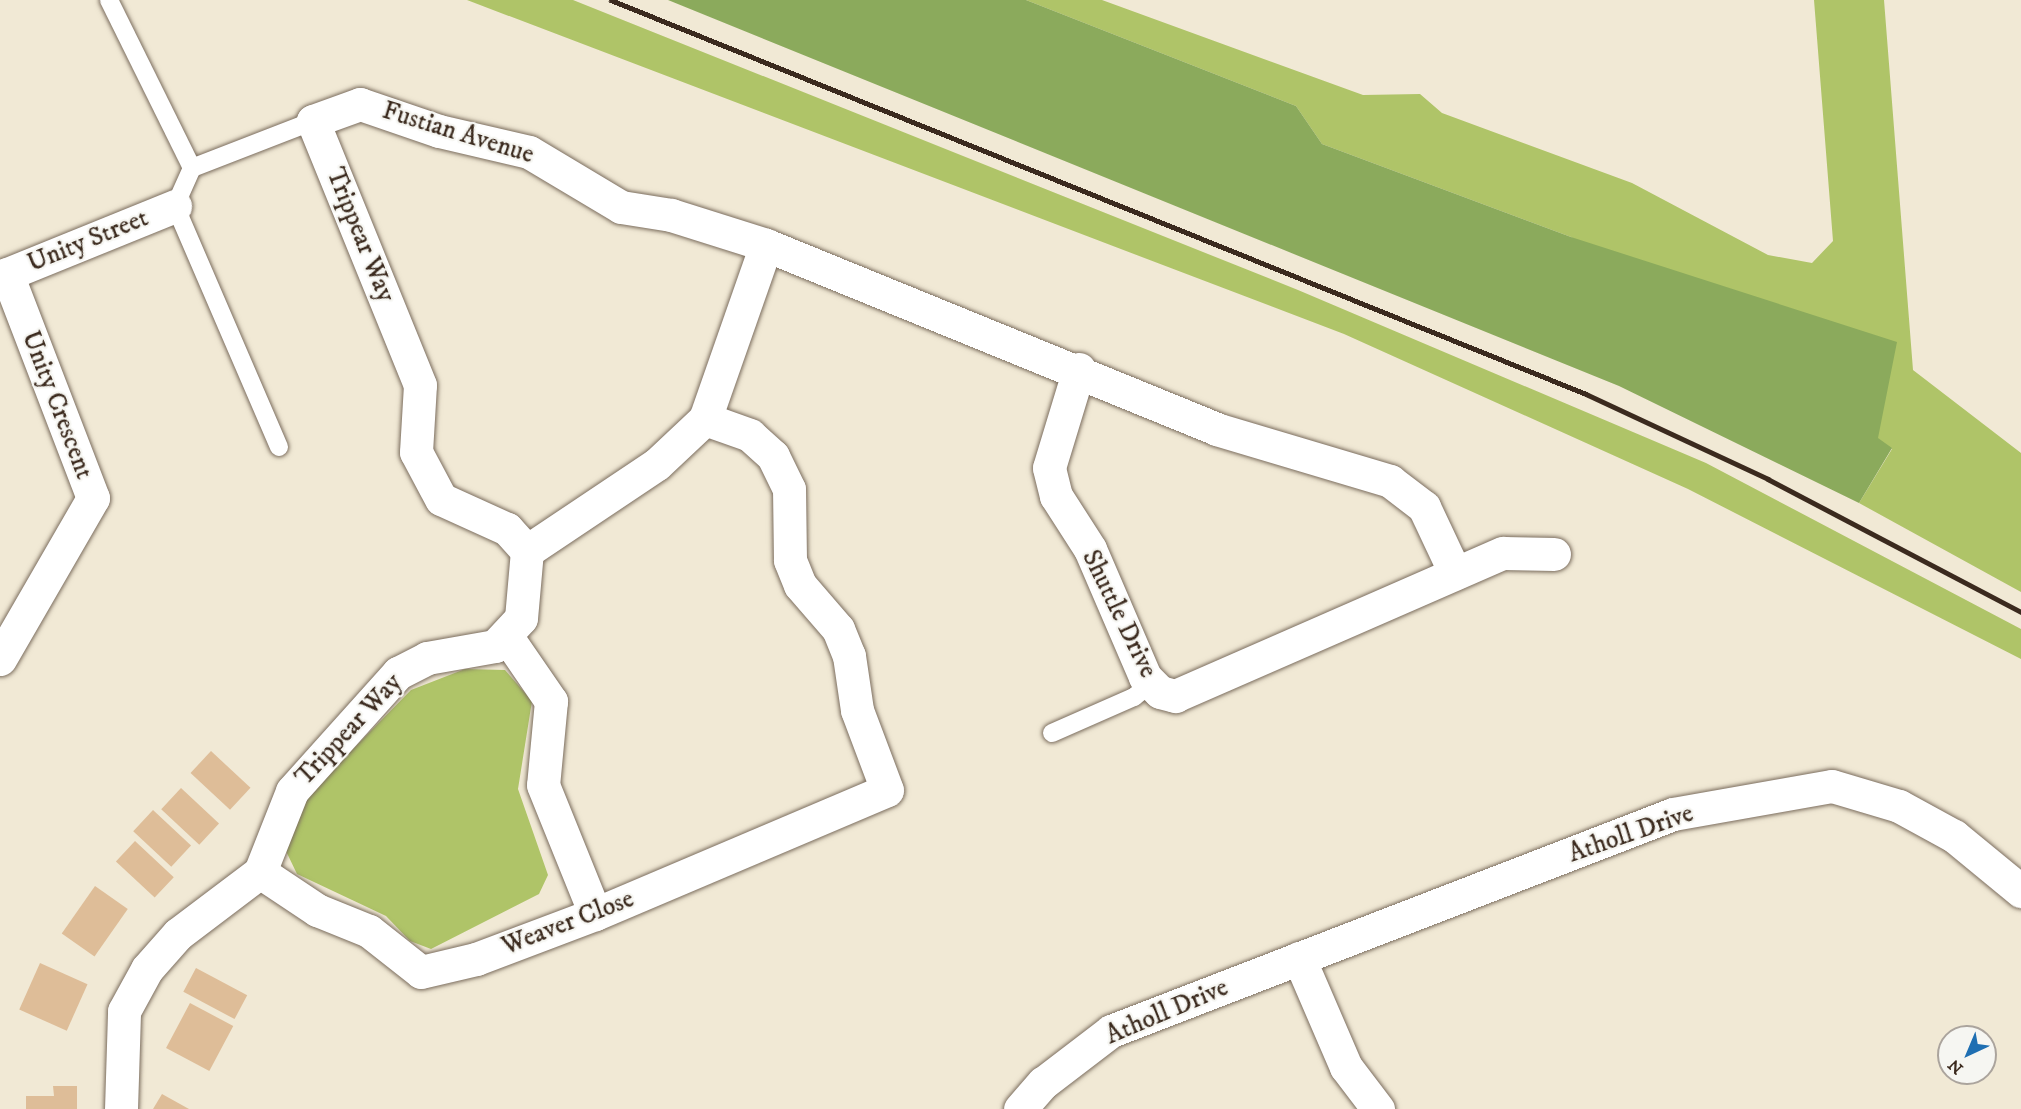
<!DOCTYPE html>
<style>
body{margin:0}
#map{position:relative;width:2021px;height:1109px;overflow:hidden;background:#f1e9d5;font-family:"IM FELL DW Pica",serif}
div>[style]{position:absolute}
.green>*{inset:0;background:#afc468}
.forest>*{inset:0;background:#8baa5c}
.building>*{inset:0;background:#debd98;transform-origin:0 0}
.roads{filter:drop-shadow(0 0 2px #7b6d5e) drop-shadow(0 0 2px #7b6d5e)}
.lane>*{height:18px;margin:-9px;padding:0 9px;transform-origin:9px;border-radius:9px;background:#fff}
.street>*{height:33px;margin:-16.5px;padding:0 16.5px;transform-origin:16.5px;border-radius:16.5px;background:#fff}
.rail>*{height:4.5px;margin:-2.25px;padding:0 2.25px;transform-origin:2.25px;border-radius:2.25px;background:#3b2a1e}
span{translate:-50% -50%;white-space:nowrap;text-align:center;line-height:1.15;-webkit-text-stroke:4.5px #f6f6f2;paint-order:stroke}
.street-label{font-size:26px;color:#3b2a1e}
.north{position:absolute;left:1937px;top:1025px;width:60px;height:60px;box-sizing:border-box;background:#f6f6f2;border:2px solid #aba49d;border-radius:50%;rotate:224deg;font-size:16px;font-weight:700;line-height:24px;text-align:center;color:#3b2a1e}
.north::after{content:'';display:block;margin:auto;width:21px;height:27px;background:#1f6fb2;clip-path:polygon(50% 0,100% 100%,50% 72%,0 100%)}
</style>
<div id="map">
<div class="green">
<i style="clip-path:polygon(467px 0,573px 0,1298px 290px,1706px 463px,2021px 629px,2021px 659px,1688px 489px,1344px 334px)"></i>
<i style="clip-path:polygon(1026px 0,1102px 0,1363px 95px,1420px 94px,1442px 113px,1632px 183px,1768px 255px,1812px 263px,1833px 241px,1814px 0,1884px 0,1913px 370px,2021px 453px,2021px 592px,1859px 503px,1892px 449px,1571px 237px,1322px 144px,1296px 106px)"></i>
<i style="clip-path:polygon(465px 669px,505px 670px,532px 701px,518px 789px,548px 875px,539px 894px,431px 949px,410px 941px,386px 916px,297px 874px,285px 849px,301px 802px,411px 690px)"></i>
</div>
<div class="forest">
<i style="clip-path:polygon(668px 0,1026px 0,1296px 106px,1322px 144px,1571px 237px,1897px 342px,1878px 438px,1892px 448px,1859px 503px,1619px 386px)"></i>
</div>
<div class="building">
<i style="left:211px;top:751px;width:54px;height:30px;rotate:43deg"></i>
<i style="left:181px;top:788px;width:52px;height:29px;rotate:43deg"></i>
<i style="left:153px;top:810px;width:52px;height:29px;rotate:43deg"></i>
<i style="left:135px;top:841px;width:53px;height:28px;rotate:43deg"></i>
<i style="left:95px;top:886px;width:40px;height:58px;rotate:35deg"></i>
<i style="left:40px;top:963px;width:52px;height:51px;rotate:24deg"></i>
<i style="left:196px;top:968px;width:58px;height:27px;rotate:28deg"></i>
<i style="left:190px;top:1003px;width:49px;height:51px;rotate:28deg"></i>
<i style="clip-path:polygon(53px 1086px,77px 1086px,77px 1109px,26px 1109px,26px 1096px,54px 1096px)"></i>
<i style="clip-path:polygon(162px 1094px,189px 1109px,153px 1109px)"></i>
</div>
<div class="roads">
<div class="lane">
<i style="left:109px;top:0;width:187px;rotate:63.7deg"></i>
<i style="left:279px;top:447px;width:262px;rotate:-113.3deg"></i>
<i style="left:175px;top:206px;width:42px;rotate:-65.9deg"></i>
<i style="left:192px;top:168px;width:130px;rotate:-21.2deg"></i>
<i style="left:1052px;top:733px;width:90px;rotate:-23.7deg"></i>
<i style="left:1134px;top:697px;width:22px;rotate:-39deg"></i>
</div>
<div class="street">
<i style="left:0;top:277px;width:189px;rotate:-22.1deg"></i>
<i style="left:1079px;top:369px;width:103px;rotate:106.9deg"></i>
<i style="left:1049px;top:468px;width:29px;rotate:76deg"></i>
<i style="left:1056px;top:496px;width:63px;rotate:57.3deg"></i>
<i style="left:1090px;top:549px;width:139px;rotate:66.7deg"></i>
<i style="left:1145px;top:677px;width:21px;rotate:45deg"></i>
<i style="left:1160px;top:692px;width:16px;rotate:15deg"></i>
<i style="left:1175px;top:696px;width:358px;rotate:-23.6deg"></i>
<i style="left:1503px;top:553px;width:51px;rotate:1.1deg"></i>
<i style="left:527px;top:551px;width:156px;rotate:-33.8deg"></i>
<i style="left:657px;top:464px;width:66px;rotate:-43.2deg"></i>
<i style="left:705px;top:419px;width:184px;rotate:-70.7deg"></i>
<i style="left:507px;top:637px;width:78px;rotate:55.5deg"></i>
<i style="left:551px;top:701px;width:84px;rotate:95.4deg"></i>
<i style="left:543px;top:785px;width:139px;rotate:68deg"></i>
<i style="left:0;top:659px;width:186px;rotate:-60deg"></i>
<i style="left:93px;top:498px;width:240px;rotate:-111deg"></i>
<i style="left:260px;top:872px;width:69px;rotate:33.7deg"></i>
<i style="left:317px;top:910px;width:56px;rotate:22deg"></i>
<i style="left:369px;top:931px;width:66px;rotate:38.3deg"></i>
<i style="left:421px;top:972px;width:57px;rotate:-13.3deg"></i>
<i style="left:476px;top:959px;width:127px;rotate:-20.7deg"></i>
<i style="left:595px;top:914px;width:317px;rotate:-23deg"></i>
<i style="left:887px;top:790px;width:85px;rotate:-110.6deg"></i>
<i style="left:857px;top:710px;width:55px;rotate:-98.4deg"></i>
<i style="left:849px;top:656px;width:29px;rotate:-112deg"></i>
<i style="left:838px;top:629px;width:58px;rotate:-130.8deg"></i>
<i style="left:800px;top:585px;width:27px;rotate:-112deg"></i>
<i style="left:790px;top:560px;width:71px;rotate:-90.8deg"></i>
<i style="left:789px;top:489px;width:37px;rotate:-116deg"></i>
<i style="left:773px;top:456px;width:31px;rotate:-138deg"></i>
<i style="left:750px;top:435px;width:48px;rotate:-160.4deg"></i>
<i style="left:1299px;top:958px;width:119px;rotate:66.7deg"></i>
<i style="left:1346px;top:1067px;width:53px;rotate:52.7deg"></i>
<i style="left:121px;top:1109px;width:98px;rotate:-88.2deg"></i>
<i style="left:124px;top:1011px;width:48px;rotate:-61.3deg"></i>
<i style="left:147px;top:969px;width:47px;rotate:-48.5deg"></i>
<i style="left:178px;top:934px;width:103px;rotate:-37.1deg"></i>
<i style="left:260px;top:872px;width:87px;rotate:-68.4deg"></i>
<i style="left:292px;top:791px;width:159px;rotate:-48.1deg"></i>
<i style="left:398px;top:673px;width:33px;rotate:-27deg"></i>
<i style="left:427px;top:658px;width:69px;rotate:-10deg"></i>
<i style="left:495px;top:646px;width:38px;rotate:-47deg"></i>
<i style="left:521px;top:618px;width:67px;rotate:-84.9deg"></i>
<i style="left:527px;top:551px;width:30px;rotate:-132deg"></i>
<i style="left:507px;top:529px;width:72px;rotate:-155.6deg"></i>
<i style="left:441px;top:499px;width:53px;rotate:-118deg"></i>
<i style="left:416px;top:452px;width:67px;rotate:-86.6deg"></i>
<i style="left:420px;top:385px;width:285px;rotate:-112.1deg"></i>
<i style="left:313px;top:121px;width:50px;rotate:-19.9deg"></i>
<i style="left:360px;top:104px;width:83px;rotate:18.9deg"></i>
<i style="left:439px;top:131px;width:92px;rotate:13.1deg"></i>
<i style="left:529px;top:152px;width:107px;rotate:30.9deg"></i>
<i style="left:621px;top:207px;width:51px;rotate:9.1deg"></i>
<i style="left:671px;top:215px;width:100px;rotate:17.5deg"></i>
<i style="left:766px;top:245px;width:486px;rotate:22.2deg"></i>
<i style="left:1216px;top:429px;width:182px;rotate:16.6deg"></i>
<i style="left:1390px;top:481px;width:43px;rotate:37.4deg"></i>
<i style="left:1424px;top:507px;width:73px;rotate:64.8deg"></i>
<i style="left:1020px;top:1109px;width:35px;rotate:-49deg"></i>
<i style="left:1043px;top:1083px;width:86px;rotate:-37.4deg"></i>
<i style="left:1111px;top:1031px;width:602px;rotate:-21.11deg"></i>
<i style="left:1673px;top:814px;width:161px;rotate:-10deg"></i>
<i style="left:1832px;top:786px;width:70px;rotate:16.6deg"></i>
<i style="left:1899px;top:806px;width:63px;rotate:28.6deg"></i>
<i style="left:1954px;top:836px;width:87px;rotate:39.4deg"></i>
</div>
</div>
<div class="rail">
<i style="left:611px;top:0;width:1052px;rotate:22deg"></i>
<i style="left:1586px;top:394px;width:201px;rotate:25deg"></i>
<i style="left:1768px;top:479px;width:286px;rotate:27.7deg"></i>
</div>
<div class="street-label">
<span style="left:458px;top:133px;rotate:17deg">Fustian Avenue</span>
<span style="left:360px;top:235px;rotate:68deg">Trippear Way</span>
<span style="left:88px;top:241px;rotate:-22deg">Unity Street</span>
<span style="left:57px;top:405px;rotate:69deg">Unity Crescent</span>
<span style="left:1119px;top:614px;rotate:64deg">Shuttle Drive</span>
<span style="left:349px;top:730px;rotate:-47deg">Trippear Way</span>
<span style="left:1631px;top:834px;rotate:-19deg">Atholl Drive</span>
<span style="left:568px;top:923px;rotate:-21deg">Weaver Close</span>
<span style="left:1167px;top:1012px;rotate:-23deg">Atholl Drive</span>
</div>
<div class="north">N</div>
</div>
